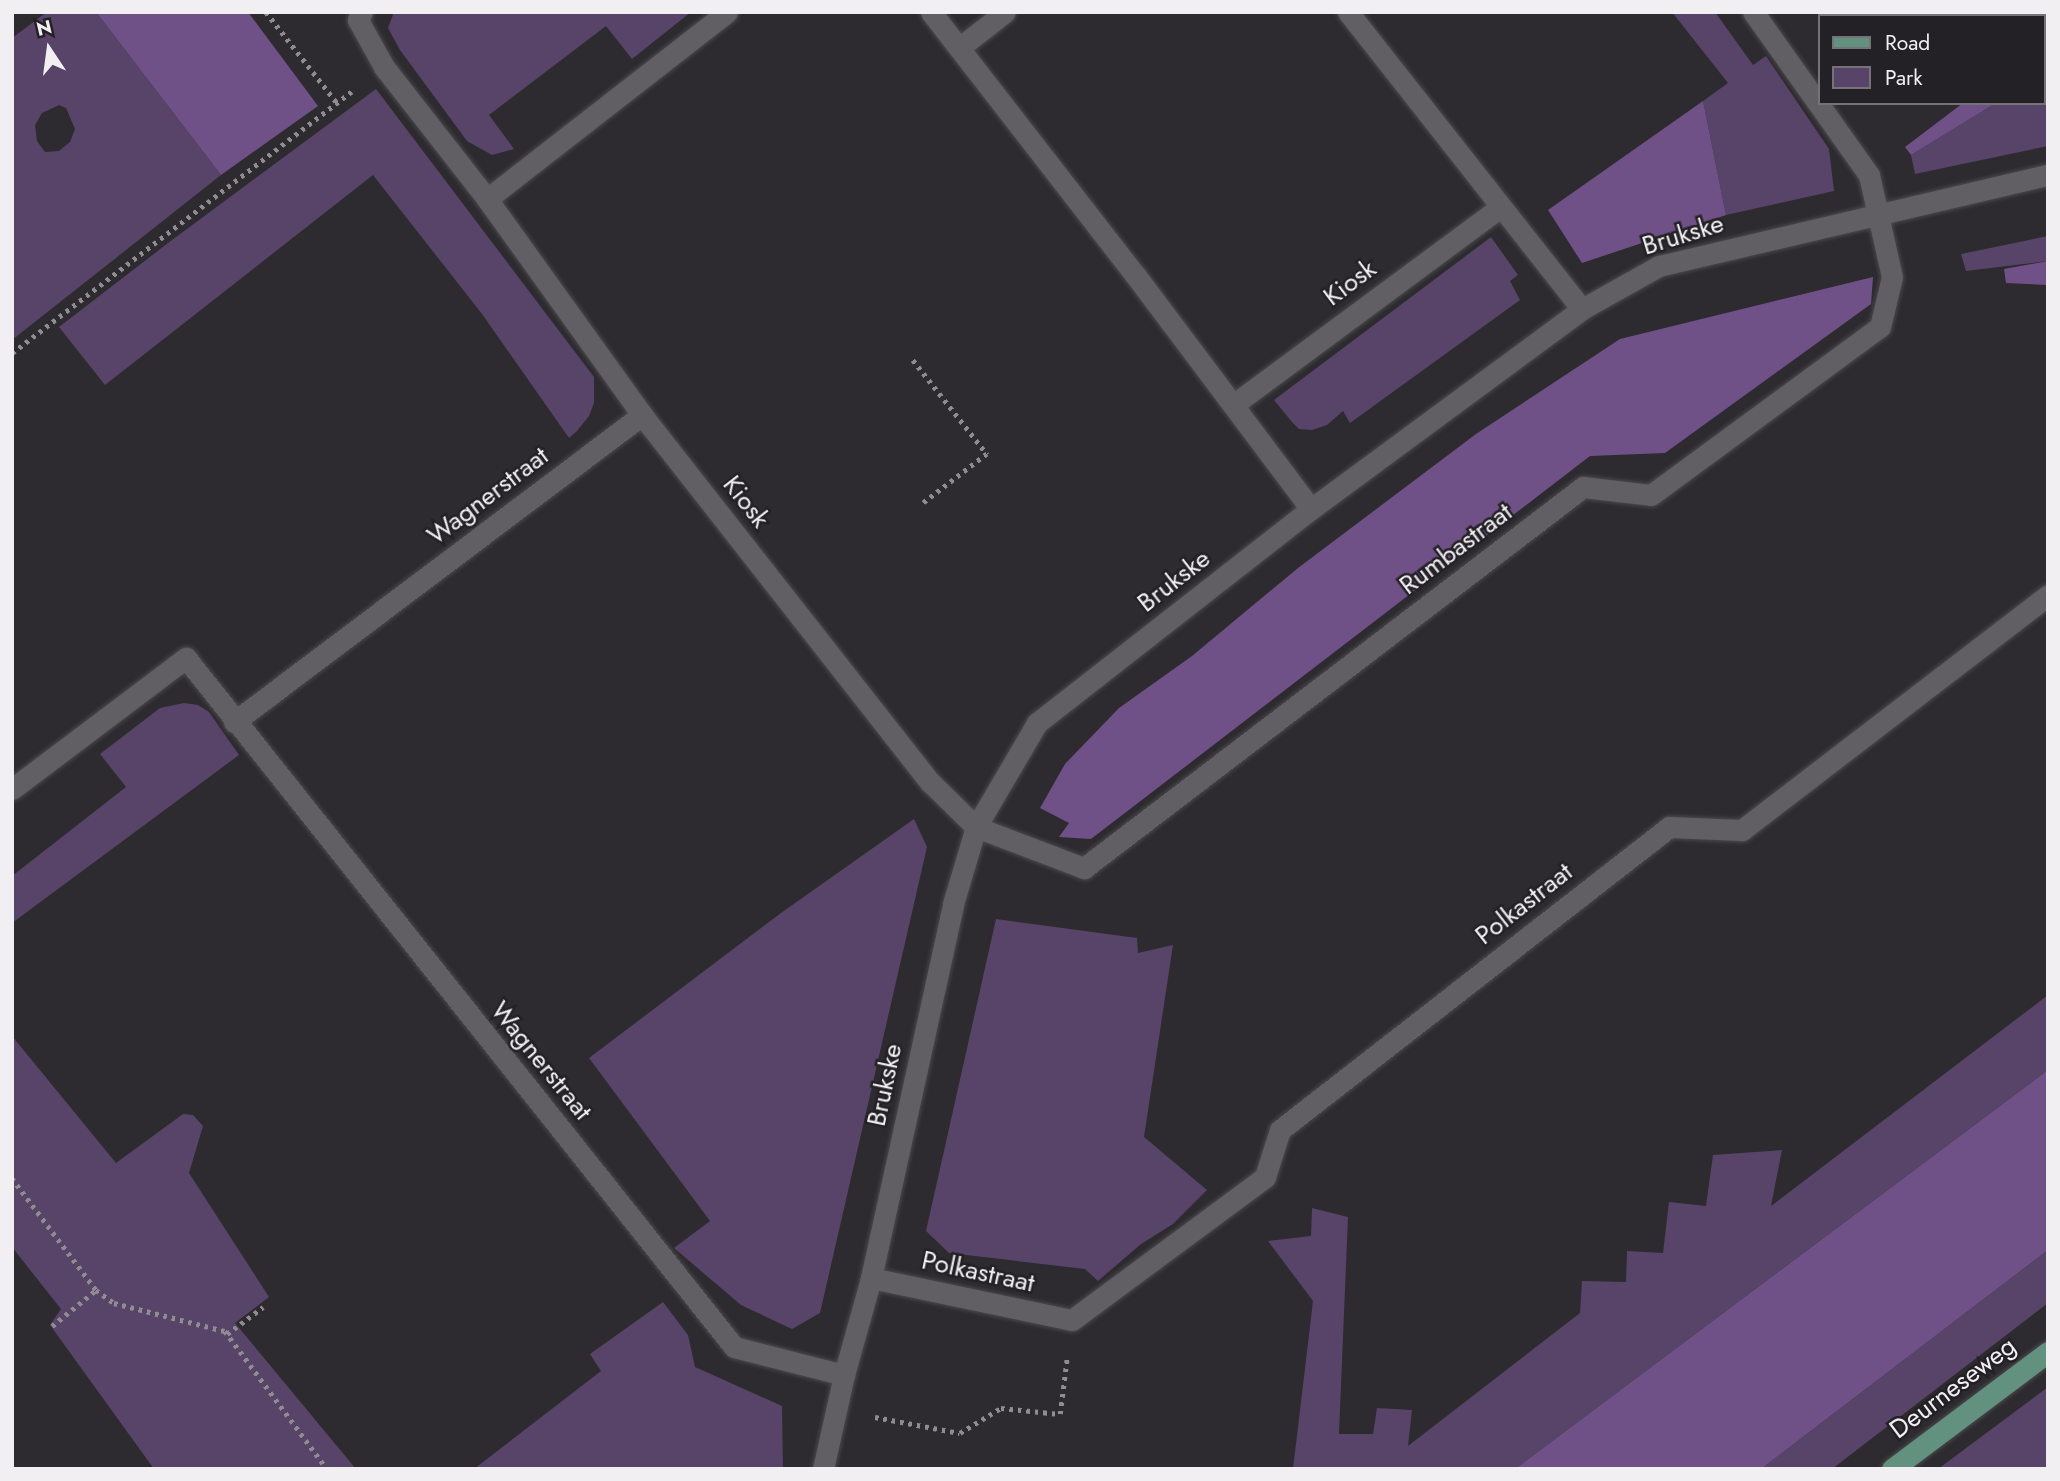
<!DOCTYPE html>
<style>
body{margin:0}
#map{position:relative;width:2060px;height:1481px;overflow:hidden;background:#2d2b2f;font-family:Jost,sans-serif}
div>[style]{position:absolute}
.green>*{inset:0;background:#574468}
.forest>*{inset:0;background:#6f5188}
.path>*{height:4.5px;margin-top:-2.25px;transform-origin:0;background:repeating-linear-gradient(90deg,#8f8d90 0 3.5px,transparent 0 8.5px)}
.roads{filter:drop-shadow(0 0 2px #4a484c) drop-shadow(0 0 2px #4a484c)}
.minor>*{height:21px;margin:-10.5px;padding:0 10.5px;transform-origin:10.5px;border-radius:10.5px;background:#615f63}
.major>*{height:21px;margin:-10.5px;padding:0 10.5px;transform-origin:10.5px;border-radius:10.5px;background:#62927f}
span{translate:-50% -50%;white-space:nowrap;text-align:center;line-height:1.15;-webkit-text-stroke:5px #232125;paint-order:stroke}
.street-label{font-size:26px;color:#f1eff2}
.frame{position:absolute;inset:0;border:14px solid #f1eff2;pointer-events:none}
.legend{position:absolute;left:1818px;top:14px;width:228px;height:91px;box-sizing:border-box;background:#232125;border:2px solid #757377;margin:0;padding:9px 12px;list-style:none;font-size:21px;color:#f1eff2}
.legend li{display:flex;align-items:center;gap:14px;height:35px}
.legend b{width:35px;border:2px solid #757377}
.north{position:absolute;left:14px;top:14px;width:70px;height:70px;-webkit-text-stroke:5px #232125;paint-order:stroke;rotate:347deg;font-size:19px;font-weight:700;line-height:28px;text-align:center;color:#f1eff2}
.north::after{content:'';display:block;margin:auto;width:24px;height:32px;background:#f1eff2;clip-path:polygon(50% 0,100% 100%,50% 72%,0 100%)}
</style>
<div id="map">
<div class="green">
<i style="clip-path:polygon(evenodd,47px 12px,96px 12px,221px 175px,12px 340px,12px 38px,47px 12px,59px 105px,66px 108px,75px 129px,70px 142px,59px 151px,45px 152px,37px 141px,35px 125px,42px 113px,59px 105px)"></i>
<i style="clip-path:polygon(394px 12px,691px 12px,632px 59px,606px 26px,489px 115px,514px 149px,492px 155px,467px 141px,400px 50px,388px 28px)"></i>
<i style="clip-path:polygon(1672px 12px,1715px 12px,1753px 65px,1766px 56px,1829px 149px,1834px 191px,1726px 215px,1703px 101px,1728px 83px)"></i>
<i style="clip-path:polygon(2048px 72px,2048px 146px,1915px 174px,1911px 155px,1996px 103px,2044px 103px,2044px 73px)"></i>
<i style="clip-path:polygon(376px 89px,594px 377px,594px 403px,589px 416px,577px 431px,569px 438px,482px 314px,373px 175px,105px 385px,59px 327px,168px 243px)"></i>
<i style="clip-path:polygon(2048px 236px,2048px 261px,1966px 271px,1961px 254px)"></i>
<i style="clip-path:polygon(1491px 237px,1518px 275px,1510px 281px,1520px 300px,1350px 423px,1343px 411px,1327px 425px,1312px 430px,1299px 429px,1292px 422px,1274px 400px)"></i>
<i style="clip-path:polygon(184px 703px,198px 705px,209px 712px,239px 755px,12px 923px,12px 876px,126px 787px,100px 754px,160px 708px)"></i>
<i style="clip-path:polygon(914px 819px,927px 847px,820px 1313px,792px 1329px,741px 1305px,674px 1248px,710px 1221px,589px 1058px,781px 913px)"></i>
<i style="clip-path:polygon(996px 919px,1137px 938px,1138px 953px,1173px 945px,1144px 1137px,1207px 1190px,1173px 1224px,1141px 1244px,1098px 1281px,1085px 1269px,949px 1253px,926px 1231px)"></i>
<i style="clip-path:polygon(2048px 995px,2048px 1070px,1515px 1469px,1293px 1469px,1313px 1301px,1268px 1241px,1311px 1236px,1312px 1208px,1348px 1217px,1339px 1434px,1373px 1434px,1377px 1408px,1412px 1410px,1408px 1446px,1580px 1313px,1582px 1281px,1626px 1282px,1627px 1251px,1663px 1253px,1669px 1202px,1706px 1206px,1713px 1155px,1782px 1150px,1771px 1206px)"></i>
<i style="clip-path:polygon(12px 1036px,116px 1163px,183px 1114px,193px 1115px,203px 1126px,189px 1173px,269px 1297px,235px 1323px,356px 1469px,154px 1469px,50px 1325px,61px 1309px,12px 1247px)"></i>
<i style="clip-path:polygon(2048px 1250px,2048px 1303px,1832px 1469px,1761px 1469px)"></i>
<i style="clip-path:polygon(663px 1302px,688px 1335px,695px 1367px,782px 1406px,783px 1469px,474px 1469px,601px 1371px,590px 1354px)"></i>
<i style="clip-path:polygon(2048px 1387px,2048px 1469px,1938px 1469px)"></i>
</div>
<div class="forest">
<i style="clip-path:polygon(96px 12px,248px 12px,318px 106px,221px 175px)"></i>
<i style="clip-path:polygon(1703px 101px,1726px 215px,1582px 263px,1548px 210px)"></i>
<i style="clip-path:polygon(1963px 103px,1996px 103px,1911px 155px,1905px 147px)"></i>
<i style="clip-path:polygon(2048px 261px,2048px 285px,2006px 283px,2004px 269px)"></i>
<i style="clip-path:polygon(1873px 277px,1871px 304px,1665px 453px,1590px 456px,1091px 839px,1059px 837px,1069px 823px,1040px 808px,1065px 764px,1119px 708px,1192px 656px,1298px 568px,1476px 434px,1620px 339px)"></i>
<i style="clip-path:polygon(2048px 1070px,2048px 1250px,1761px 1469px,1515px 1469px)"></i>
</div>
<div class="path">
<i style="left:266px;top:12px;width:115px;rotate:52deg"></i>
<i style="left:12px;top:353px;width:429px;rotate:-37.6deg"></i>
<i style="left:913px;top:360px;width:120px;rotate:51.8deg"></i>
<i style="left:987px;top:454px;width:82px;rotate:142.4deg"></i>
<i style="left:12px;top:1178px;width:140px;rotate:53.1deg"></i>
<i style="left:96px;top:1290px;width:22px;rotate:36deg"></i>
<i style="left:114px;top:1303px;width:114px;rotate:14.2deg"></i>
<i style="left:225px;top:1331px;width:172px;rotate:53.5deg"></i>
<i style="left:52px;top:1326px;width:57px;rotate:-39.3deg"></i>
<i style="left:227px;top:1334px;width:45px;rotate:-36.9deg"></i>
<i style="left:875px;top:1417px;width:86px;rotate:10.7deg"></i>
<i style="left:960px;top:1433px;width:48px;rotate:-31.4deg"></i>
<i style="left:1001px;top:1408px;width:59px;rotate:5.8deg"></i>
<i style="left:1060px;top:1414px;width:56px;rotate:-82.9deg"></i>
</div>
<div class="roads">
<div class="minor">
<i style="left:362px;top:12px;width:9px;rotate:117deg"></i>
<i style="left:358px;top:20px;width:54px;rotate:61deg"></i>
<i style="left:384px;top:67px;width:167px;rotate:52deg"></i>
<i style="left:487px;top:199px;width:266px;rotate:54.3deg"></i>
<i style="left:642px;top:415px;width:467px;rotate:51.9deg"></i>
<i style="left:930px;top:782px;width:64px;rotate:44.4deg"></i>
<i style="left:976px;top:827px;width:116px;rotate:20.8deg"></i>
<i style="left:1084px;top:868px;width:628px;rotate:-37.36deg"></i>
<i style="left:1583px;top:487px;width:68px;rotate:6.7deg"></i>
<i style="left:1651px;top:495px;width:284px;rotate:-36.3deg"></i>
<i style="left:1880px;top:327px;width:51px;rotate:-76.5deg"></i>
<i style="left:1892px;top:277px;width:105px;rotate:-102.7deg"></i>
<i style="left:1869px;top:175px;width:200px;rotate:-125.4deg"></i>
<i style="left:931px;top:12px;width:334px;rotate:52.2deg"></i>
<i style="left:1136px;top:276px;width:291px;rotate:53.1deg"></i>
<i style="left:1348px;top:12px;width:378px;rotate:51.8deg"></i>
<i style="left:959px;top:48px;width:58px;rotate:-38deg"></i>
<i style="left:487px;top:199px;width:304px;rotate:-37.9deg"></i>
<i style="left:1233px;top:405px;width:333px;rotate:-36.5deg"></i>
<i style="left:234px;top:722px;width:511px;rotate:-36.96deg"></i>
<i style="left:12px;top:789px;width:218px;rotate:-37deg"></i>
<i style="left:186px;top:658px;width:880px;rotate:51.5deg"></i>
<i style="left:734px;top:1347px;width:114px;rotate:14.3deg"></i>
<i style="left:871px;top:1278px;width:205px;rotate:11.8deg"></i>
<i style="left:1072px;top:1320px;width:240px;rotate:-36.5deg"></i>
<i style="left:1265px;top:1177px;width:49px;rotate:-72.3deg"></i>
<i style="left:1280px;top:1130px;width:493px;rotate:-37.9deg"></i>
<i style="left:1669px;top:827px;width:73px;rotate:2.4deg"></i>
<i style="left:1742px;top:830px;width:386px;rotate:-37.5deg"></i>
<i style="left:823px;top:1469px;width:96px;rotate:-77.4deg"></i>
<i style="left:844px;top:1375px;width:101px;rotate:-74.4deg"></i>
<i style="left:871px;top:1278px;width:383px;rotate:-77.6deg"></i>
<i style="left:953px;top:904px;width:80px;rotate:-73.4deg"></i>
<i style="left:976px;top:827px;width:121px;rotate:-59.6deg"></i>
<i style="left:1037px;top:723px;width:348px;rotate:-38deg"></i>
<i style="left:1311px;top:509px;width:337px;rotate:-36.4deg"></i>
<i style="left:1582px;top:309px;width:88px;rotate:-29.2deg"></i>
<i style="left:1659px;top:266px;width:400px;rotate:-13.2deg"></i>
</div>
<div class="major">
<i style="left:1892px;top:1469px;width:195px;rotate:-36.9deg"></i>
</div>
</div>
<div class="street-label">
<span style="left:1683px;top:235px;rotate:-17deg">Brukske</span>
<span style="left:1350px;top:283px;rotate:-37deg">Kiosk</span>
<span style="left:488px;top:496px;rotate:-37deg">Wagnerstraat</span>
<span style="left:746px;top:502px;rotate:52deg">Kiosk</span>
<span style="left:1456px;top:549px;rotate:-37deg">Rumbastraat</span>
<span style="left:1174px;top:581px;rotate:-38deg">Brukske</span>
<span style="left:1524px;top:904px;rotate:-38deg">Polkastraat</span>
<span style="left:541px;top:1061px;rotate:51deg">Wagnerstraat</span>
<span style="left:885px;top:1085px;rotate:-78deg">Brukske</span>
<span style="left:978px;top:1272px;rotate:12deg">Polkastraat</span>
<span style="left:1953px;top:1388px;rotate:-37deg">Deurneseweg</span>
</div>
<div class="frame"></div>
<ul class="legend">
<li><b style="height:9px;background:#62927f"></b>Road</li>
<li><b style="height:19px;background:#574468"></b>Park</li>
</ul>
<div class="north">N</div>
</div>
